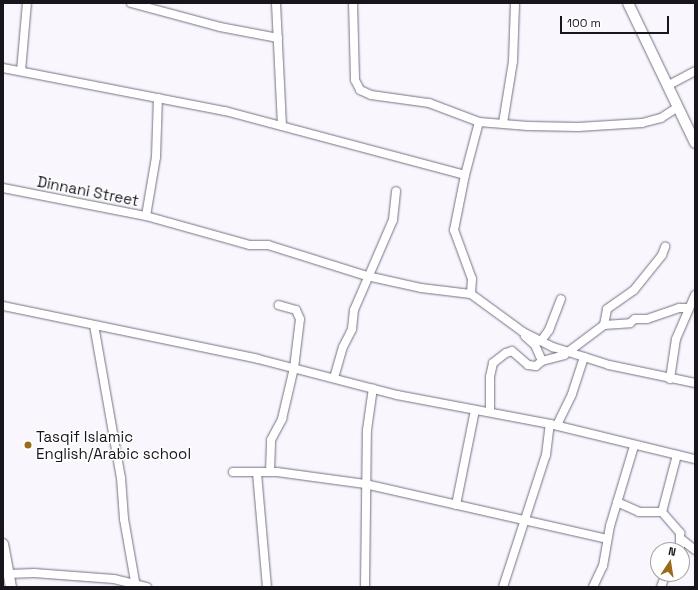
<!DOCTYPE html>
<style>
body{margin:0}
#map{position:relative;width:698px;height:590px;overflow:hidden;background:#f9f6fe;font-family:"Space Grotesk",sans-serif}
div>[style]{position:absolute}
.roads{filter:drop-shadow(0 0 1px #777082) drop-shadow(0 0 1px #777082)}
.minor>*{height:8px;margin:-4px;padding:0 4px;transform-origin:4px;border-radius:4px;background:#fff}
.tertiary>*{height:10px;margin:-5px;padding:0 5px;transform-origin:5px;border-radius:5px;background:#fff}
.dots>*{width:11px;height:11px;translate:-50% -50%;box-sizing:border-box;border:2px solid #fff;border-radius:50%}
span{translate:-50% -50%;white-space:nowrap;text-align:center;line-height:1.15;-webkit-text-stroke:3px #fff;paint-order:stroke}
.street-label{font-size:15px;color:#18151c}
.poi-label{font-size:15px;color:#18151c}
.left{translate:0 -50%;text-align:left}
.frame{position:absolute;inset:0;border:4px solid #18151c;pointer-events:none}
.north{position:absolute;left:650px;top:542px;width:40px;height:40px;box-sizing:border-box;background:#fff;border:1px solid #a3a1a4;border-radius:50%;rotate:12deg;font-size:11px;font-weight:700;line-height:16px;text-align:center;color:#18151c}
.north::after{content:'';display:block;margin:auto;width:14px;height:18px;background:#996c1b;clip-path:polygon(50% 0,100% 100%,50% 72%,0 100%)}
.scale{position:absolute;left:560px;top:16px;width:109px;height:18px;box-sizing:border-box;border:2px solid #18151c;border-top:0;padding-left:5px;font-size:12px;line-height:14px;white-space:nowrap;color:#18151c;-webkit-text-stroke:3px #fff;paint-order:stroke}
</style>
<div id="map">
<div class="roads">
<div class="minor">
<i style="left:131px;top:3px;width:92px;rotate:15.1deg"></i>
<i style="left:220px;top:27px;width:59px;rotate:10.7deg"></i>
<i style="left:276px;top:3px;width:123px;rotate:87.2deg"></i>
<i style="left:353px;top:3px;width:77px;rotate:88.5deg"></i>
<i style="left:355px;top:80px;width:11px;rotate:63deg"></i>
<i style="left:360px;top:90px;width:12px;rotate:24deg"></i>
<i style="left:371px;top:95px;width:59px;rotate:7.9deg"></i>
<i style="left:429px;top:103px;width:53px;rotate:20.8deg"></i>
<i style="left:479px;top:122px;width:49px;rotate:4.7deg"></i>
<i style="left:528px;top:126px;width:50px;rotate:1.1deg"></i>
<i style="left:578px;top:127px;width:64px;rotate:-3.6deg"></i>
<i style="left:642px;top:123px;width:20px;rotate:-15deg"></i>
<i style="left:661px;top:118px;width:20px;rotate:-33deg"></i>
<i style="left:3px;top:68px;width:226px;rotate:11deg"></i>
<i style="left:225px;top:111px;width:248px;rotate:14.9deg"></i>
<i style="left:465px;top:175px;width:55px;rotate:-75.2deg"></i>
<i style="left:21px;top:71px;width:68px;rotate:-85deg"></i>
<i style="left:667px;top:86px;width:32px;rotate:-28deg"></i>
<i style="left:503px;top:123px;width:63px;rotate:-80.8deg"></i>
<i style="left:513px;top:61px;width:58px;rotate:-88deg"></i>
<i style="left:465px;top:175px;width:56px;rotate:101.3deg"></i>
<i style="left:454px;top:230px;width:52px;rotate:69.8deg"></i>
<i style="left:472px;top:279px;width:15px;rotate:94deg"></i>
<i style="left:3px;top:188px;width:146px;rotate:11.1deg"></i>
<i style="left:146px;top:216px;width:60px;rotate:-80.4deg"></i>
<i style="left:156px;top:157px;width:59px;rotate:-88.1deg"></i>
<i style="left:146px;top:216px;width:108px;rotate:15.6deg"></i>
<i style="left:250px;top:245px;width:18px"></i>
<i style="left:268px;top:245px;width:104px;rotate:17.4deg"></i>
<i style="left:367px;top:276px;width:55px;rotate:12.5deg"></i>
<i style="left:421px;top:288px;width:50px;rotate:6.8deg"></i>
<i style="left:471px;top:294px;width:64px;rotate:36.2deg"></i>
<i style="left:523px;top:332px;width:34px;rotate:27deg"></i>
<i style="left:553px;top:347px;width:59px;rotate:17.8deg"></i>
<i style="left:609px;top:365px;width:88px;rotate:11.8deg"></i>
<i style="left:3px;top:306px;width:260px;rotate:11.7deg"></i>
<i style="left:258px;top:359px;width:144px;rotate:14.5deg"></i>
<i style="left:397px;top:395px;width:156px;rotate:10.7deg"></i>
<i style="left:550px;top:424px;width:149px;rotate:13.6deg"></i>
<i style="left:94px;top:325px;width:155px;rotate:80deg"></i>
<i style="left:121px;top:478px;width:41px;rotate:85.8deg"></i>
<i style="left:124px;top:519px;width:69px;rotate:80deg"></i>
<i style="left:604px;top:325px;width:16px;rotate:-79deg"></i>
<i style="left:607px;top:309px;width:33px;rotate:-35deg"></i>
<i style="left:634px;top:290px;width:45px;rotate:-51.3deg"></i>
<i style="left:662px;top:255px;width:9px;rotate:-69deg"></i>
<i style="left:525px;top:336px;width:13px;rotate:42deg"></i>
<i style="left:535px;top:345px;width:17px;rotate:66deg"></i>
<i style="left:541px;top:341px;width:14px;rotate:-54deg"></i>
<i style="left:549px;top:330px;width:33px;rotate:-69deg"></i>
<i style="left:334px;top:378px;width:32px;rotate:-74deg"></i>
<i style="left:343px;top:347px;width:20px;rotate:-63deg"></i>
<i style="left:352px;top:329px;width:19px;rotate:-84deg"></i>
<i style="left:354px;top:310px;width:98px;rotate:-66.6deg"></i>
<i style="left:393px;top:220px;width:29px;rotate:-84deg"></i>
<i style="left:670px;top:379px;width:40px;rotate:-81.5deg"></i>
<i style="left:676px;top:339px;width:48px;rotate:-66.6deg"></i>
<i style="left:490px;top:412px;width:35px;rotate:-90deg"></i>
<i style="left:490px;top:377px;width:14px;rotate:-78deg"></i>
<i style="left:493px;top:363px;width:16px;rotate:-38deg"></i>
<i style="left:506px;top:353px;width:6px;rotate:-18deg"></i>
<i style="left:512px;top:351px;width:21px;rotate:41deg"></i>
<i style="left:528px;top:365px;width:8px;rotate:7deg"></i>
<i style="left:536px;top:366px;width:8px;rotate:-40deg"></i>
<i style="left:542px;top:361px;width:23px;rotate:-15deg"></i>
<i style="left:564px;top:355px;width:50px;rotate:-36.9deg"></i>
<i style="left:604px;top:325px;width:26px;rotate:-4deg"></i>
<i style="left:630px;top:323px;width:6px;rotate:-39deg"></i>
<i style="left:635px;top:319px;width:12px"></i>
<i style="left:647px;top:319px;width:34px;rotate:-19deg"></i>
<i style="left:679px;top:308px;width:10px"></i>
<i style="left:557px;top:425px;width:34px;rotate:-64deg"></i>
<i style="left:572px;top:394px;width:39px;rotate:-72deg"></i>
<i style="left:233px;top:472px;width:44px"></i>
<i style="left:277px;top:472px;width:89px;rotate:7.8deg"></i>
<i style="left:365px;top:484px;width:248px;rotate:12.8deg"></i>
<i style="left:270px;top:472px;width:32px;rotate:-88deg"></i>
<i style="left:271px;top:440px;width:24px;rotate:-62deg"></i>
<i style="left:282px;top:419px;width:52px;rotate:-76.8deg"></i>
<i style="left:294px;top:368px;width:49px;rotate:-83deg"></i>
<i style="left:300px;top:319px;width:10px;rotate:-114deg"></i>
<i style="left:296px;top:310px;width:18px;rotate:-164deg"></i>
<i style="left:257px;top:473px;width:114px;rotate:85deg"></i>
<i style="left:617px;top:502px;width:24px;rotate:24deg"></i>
<i style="left:639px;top:512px;width:23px"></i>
<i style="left:662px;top:512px;width:59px;rotate:-75.3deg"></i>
<i style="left:456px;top:505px;width:97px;rotate:-78.7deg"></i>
<i style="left:662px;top:512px;width:28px;rotate:49deg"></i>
<i style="left:680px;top:533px;width:17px;rotate:90deg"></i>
<i style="left:681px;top:539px;width:18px;rotate:38deg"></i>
<i style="left:8px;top:574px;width:26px;rotate:-2deg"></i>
<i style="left:34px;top:573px;width:80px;rotate:4.3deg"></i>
<i style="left:114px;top:579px;width:34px;rotate:14deg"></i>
<i style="left:365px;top:587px;width:157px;rotate:-89.3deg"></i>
<i style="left:367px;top:430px;width:42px;rotate:-81.9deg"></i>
<i style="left:503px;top:587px;width:139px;rotate:-72deg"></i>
<i style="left:546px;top:455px;width:31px;rotate:-83deg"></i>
<i style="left:593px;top:587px;width:23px;rotate:-65deg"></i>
<i style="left:603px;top:566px;width:41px;rotate:-80.1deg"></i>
<i style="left:610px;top:526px;width:84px;rotate:-73.3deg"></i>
<i style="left:661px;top:587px;width:14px;rotate:-69deg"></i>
</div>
<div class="tertiary">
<i style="left:628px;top:3px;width:155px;rotate:64.4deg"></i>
<i style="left:3px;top:544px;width:44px;rotate:79.5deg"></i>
</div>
</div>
<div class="dots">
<i style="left:28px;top:445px;background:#996c1b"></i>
</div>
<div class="street-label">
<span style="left:88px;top:191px;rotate:11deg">Dinnani Street</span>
</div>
<div class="poi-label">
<span class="left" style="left:36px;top:445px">Tasqif Islamic<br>English/Arabic school</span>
</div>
<div class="frame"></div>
<div class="north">N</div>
<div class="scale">100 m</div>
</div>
